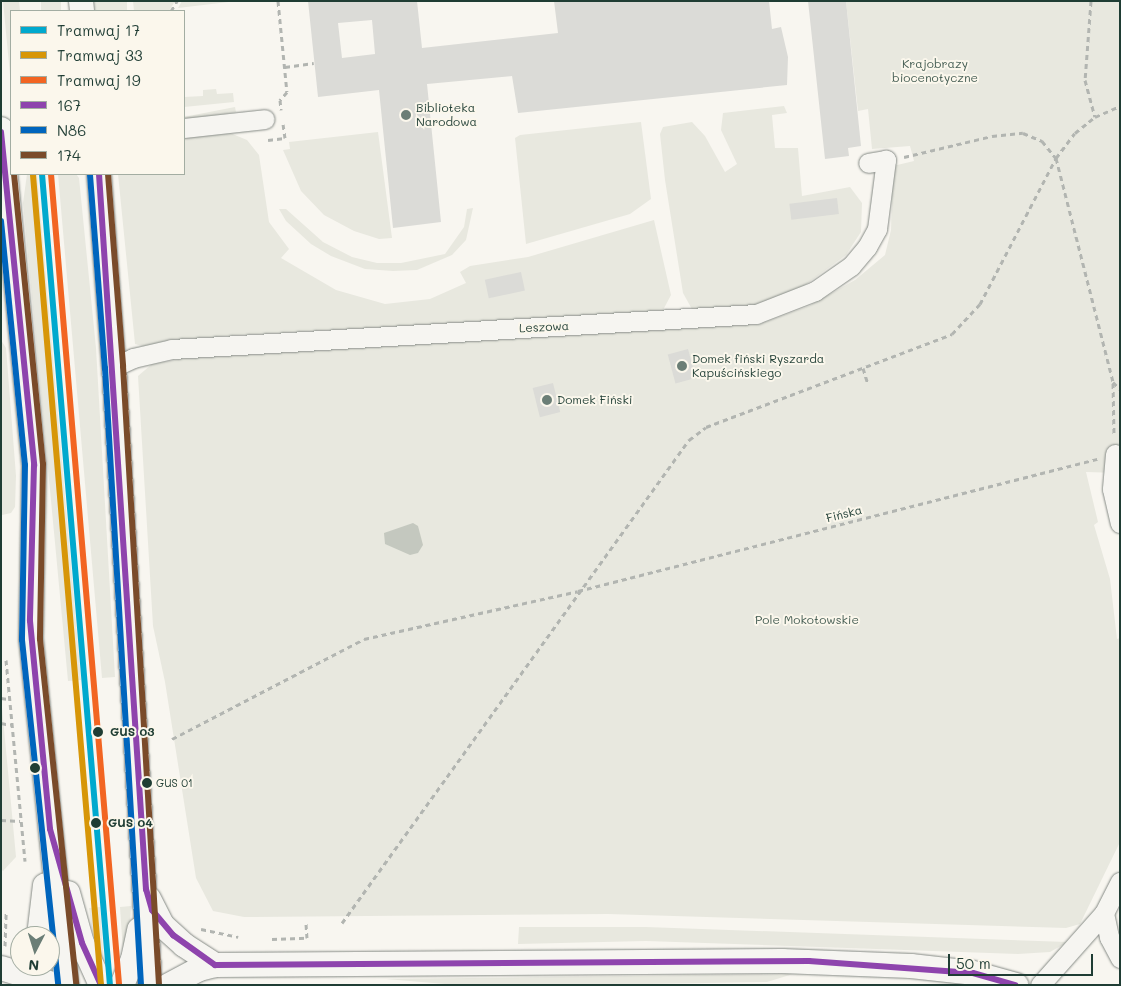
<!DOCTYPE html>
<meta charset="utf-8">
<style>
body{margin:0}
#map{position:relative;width:1121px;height:986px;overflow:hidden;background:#f8f6f0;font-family:Mali,sans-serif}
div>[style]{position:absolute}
.green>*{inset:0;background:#e8e8df;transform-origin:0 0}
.water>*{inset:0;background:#c4c8bf}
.building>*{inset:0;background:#dbdbd7;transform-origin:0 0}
.path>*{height:3px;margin-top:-1.5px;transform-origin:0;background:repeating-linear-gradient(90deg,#b2b5b1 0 5px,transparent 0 9px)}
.roads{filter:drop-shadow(0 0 1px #868b86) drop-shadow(0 0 1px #868b86)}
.minor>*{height:19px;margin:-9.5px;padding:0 9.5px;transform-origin:9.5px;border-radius:9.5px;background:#f6f5f1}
.major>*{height:24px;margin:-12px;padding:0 12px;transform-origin:12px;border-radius:12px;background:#f6f5f1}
.bus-1>*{height:6px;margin:-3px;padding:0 3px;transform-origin:3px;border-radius:3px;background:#8e44ad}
.bus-2>*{height:6px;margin:-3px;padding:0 3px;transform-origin:3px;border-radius:3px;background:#0065bd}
.bus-3>*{height:6px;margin:-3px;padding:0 3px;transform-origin:3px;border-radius:3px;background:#7a4b2a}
.tram-1>*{height:6px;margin:-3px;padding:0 3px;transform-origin:3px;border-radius:3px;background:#00a9ce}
.tram-2>*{height:6px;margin:-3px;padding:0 3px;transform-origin:3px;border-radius:3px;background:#d79608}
.tram-3>*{height:6px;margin:-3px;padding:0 3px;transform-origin:3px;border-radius:3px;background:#f26522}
.dots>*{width:14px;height:14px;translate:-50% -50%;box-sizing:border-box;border:2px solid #fbf7ec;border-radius:50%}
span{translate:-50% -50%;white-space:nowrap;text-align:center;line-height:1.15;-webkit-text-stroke:4px #fbf7ec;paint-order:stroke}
.bus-label{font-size:11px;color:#1f3d34}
.left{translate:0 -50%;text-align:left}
.park-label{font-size:12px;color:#455d53}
.poi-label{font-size:12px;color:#1f3d34}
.street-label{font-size:12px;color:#1f3d34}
.stop-label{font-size:12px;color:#1f3d34;font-weight:700}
.frame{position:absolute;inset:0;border:2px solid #1f3d34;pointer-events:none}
.legend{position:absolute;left:10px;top:10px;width:175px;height:165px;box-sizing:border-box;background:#fbf7ec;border:1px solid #a3ada2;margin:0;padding:6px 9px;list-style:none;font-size:15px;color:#1f3d34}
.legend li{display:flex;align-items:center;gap:10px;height:25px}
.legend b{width:25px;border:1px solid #a3ada2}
.north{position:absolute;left:10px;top:926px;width:50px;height:50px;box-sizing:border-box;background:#fbf7ec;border:1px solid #a3ada2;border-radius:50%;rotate:185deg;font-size:14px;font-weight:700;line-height:20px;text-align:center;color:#1f3d34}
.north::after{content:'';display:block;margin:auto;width:18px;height:22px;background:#6b7e76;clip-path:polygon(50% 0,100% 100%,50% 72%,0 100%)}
.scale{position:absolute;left:948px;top:954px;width:145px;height:22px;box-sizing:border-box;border:2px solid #1f3d34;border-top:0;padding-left:6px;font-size:15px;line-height:18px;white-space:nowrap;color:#1f3d34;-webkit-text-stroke:4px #fbf7ec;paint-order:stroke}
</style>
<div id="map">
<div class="green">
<i style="clip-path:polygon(3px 1px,19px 1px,20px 11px,11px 11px,11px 85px)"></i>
<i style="left:41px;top:1px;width:20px;height:10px"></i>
<i style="left:94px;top:1px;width:33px;height:10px"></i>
<i style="clip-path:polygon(133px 1px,175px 1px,169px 11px,134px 11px)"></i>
<i style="clip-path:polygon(182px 1px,237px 1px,178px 8px)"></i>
<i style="clip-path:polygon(846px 1px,1120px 1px,1120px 473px,1086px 472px,1098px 522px,1094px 525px,1110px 579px,1117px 639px,1120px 638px,1120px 842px,1080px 924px,1066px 928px,608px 914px,244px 917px,213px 911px,196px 878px,165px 682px,153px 626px,138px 376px,152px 364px,204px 355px,760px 324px,809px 306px,855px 280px,885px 255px,891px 230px,893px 166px,914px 161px,910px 146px,872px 149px,868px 109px,858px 111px)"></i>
<i style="clip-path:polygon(216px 89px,217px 94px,233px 93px,234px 102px,184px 107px,184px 97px,203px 96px,203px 90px)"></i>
<i style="clip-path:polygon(784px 106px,787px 113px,772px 115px,775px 148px,798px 148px,802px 196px,850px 187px,862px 203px,861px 232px,846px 255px,801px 288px,745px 309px,693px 311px,683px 293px,665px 180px,660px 134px,663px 127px,692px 122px,705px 136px,725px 172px,737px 164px,721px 130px,723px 113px)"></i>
<i style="left:235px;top:107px;width:5px;height:51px;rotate:79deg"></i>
<i style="clip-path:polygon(641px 122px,651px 199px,630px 214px,526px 244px,515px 138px,520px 135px)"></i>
<i style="clip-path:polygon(378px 132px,392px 238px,379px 239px,354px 231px,324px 215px,301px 191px,283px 150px,290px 149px,289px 142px)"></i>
<i style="clip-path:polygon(230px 133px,247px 140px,259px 155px,269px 222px,289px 249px,281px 258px,336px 290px,385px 304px,430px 299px,466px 283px,460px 272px,470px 266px,528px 257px,654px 220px,671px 295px,662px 312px,225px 336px,146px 347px,135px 344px,118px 174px,184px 174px,184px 138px)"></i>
<i style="clip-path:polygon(27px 174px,37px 174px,81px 680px,68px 681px,23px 203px)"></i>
<i style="clip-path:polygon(58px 174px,76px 174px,79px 178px,96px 348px,115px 677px,102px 678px)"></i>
<i style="clip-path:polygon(473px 208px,466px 240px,452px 255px,417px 270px,393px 271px,365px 269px,331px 256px,311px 244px,286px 221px,279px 209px,286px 209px,323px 242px,352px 257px,377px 263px,401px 263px,445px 254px,464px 227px,467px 209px)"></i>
<i style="clip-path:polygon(1px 340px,6px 348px,16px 476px,15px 507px,11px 513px,2px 515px)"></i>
<i style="clip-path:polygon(1px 697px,16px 857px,3px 871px,1px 869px)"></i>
<i style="clip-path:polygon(131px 906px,130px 924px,123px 952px,120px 907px)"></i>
<i style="clip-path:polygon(100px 907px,104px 965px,93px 939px,89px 908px)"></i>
<i style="clip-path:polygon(519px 927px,646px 927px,1068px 942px,1050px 952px,1018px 954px,646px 941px,518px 944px)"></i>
<i style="clip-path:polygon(793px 974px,767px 982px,648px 984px,445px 984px,386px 979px)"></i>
</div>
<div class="water">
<i style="clip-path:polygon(413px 523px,418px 526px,423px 545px,418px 553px,410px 555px,385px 544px,384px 533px)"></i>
</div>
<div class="building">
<i style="clip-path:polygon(evenodd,308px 1px,417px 1px,422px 48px,558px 33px,554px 1px,769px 1px,772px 29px,781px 27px,788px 57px,787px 85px,518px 113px,512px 76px,427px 84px,441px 222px,393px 228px,379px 90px,318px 97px,308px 1px,372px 20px,375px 54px,342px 58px,338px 23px,372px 20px)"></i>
<i style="clip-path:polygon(808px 1px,846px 1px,861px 146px,848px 148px,849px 156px,825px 159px)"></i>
<i style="left:837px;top:198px;width:16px;height:48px;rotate:83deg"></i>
<i style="left:521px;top:272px;width:19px;height:37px;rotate:78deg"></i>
<i style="left:688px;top:349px;width:30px;height:21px;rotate:75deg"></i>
<i style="left:553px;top:383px;width:30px;height:21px;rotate:76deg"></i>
</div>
<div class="path">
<i style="left:278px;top:1px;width:91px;rotate:84.4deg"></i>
<i style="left:287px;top:92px;width:11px;rotate:131deg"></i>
<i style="left:280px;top:100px;width:10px;rotate:84deg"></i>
<i style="left:1091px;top:1px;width:79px;rotate:94.3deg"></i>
<i style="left:1085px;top:80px;width:38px;rotate:75deg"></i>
<i style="left:171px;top:11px;width:12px;rotate:-59deg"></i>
<i style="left:285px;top:67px;width:29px;rotate:-8deg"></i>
<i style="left:268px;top:140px;width:17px;rotate:-7deg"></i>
<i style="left:285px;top:138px;width:14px;rotate:-98deg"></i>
<i style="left:904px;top:157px;width:90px;rotate:-13.4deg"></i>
<i style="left:992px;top:136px;width:31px;rotate:-6deg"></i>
<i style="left:1023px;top:133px;width:21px;rotate:23deg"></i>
<i style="left:1042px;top:141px;width:22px;rotate:51deg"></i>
<i style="left:1056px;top:158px;width:231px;rotate:75.7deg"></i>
<i style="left:1113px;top:382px;width:10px;rotate:45deg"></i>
<i style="left:863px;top:368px;width:17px;rotate:73deg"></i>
<i style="left:1113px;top:383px;width:53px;rotate:88.9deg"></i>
<i style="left:6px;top:660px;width:202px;rotate:84.6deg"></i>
<i style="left:1px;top:698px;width:7px;rotate:8deg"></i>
<i style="left:1px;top:723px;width:10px;rotate:11deg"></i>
<i style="left:172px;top:739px;width:216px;rotate:-27.5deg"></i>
<i style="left:364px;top:639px;width:219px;rotate:-12.6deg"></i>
<i style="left:578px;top:591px;width:536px;rotate:-14.27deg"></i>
<i style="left:1px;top:820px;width:19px;rotate:3deg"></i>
<i style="left:92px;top:876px;width:23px;rotate:85deg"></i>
<i style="left:342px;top:923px;width:595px;rotate:-54.31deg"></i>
<i style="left:689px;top:440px;width:21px;rotate:-37deg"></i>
<i style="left:706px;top:427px;width:263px;rotate:-20.7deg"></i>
<i style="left:952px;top:334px;width:41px;rotate:-47deg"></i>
<i style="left:980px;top:304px;width:165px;rotate:-62.5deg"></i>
<i style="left:1056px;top:158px;width:31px;rotate:-53deg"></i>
<i style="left:1075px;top:133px;width:26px;rotate:-39deg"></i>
<i style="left:1095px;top:117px;width:27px;rotate:-24deg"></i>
<i style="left:201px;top:929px;width:38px;rotate:12deg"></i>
<i style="left:272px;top:939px;width:35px;rotate:-2deg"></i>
<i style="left:307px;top:938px;width:15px;rotate:-94deg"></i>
<i style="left:5px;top:946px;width:35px;rotate:-88deg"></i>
</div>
<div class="roads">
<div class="minor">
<i style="left:184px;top:128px;width:81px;rotate:-6.3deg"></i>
<i style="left:114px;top:367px;width:21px;rotate:-25deg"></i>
<i style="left:133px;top:358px;width:40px;rotate:-13deg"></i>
<i style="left:172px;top:349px;width:585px;rotate:-3.43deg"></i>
<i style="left:756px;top:314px;width:63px;rotate:-21.3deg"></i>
<i style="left:815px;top:291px;width:44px;rotate:-34.8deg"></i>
<i style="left:851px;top:266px;width:25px;rotate:-50deg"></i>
<i style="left:867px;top:247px;width:21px;rotate:-61deg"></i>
<i style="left:877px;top:229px;width:70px;rotate:-82.6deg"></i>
<i style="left:886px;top:160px;width:18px;rotate:171deg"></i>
<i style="left:1115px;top:454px;width:35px;rotate:95deg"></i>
<i style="left:1112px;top:489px;width:35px;rotate:77deg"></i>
<i style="left:1104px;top:913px;width:25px;rotate:78deg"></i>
<i style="left:1109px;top:937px;width:24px;rotate:62deg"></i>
<i style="left:1040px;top:985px;width:96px;rotate:-48.4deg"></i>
<i style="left:1104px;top:913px;width:35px;rotate:-63deg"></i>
</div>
<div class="major">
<i style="left:81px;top:1px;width:10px;rotate:84deg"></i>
<i style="left:1px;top:129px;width:338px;rotate:84.4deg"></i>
<i style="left:34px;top:465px;width:174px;rotate:91deg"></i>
<i style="left:31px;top:639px;width:348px;rotate:84.1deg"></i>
<i style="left:99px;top:174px;width:194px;rotate:85.6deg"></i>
<i style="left:114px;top:367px;width:619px;rotate:86.67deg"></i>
<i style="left:68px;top:893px;width:52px;rotate:74.4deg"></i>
<i style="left:82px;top:943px;width:46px;rotate:65.7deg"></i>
<i style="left:149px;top:899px;width:29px;rotate:63deg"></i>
<i style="left:162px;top:925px;width:30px;rotate:42deg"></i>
<i style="left:184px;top:945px;width:37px;rotate:33deg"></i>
<i style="left:39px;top:936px;width:51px;rotate:-83.3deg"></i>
<i style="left:1px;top:968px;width:58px;rotate:17.2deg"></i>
<i style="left:122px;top:985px;width:28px;rotate:-67deg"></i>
<i style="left:133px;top:959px;width:30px;rotate:-78deg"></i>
<i style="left:169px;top:985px;width:34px;rotate:-28deg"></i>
<i style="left:199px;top:969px;width:16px;rotate:-14deg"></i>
<i style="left:215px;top:965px;width:567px;rotate:-0.4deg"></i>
<i style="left:782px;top:961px;width:129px;rotate:2.2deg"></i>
<i style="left:911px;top:966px;width:62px;rotate:6.4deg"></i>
<i style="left:973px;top:973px;width:45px;rotate:15.6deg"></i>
</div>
</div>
<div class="bus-1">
<i style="left:1px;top:132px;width:335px;rotate:84.3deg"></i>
<i style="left:34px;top:465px;width:156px;rotate:91.5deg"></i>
<i style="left:30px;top:621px;width:209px;rotate:84.5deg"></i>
<i style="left:50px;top:829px;width:118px;rotate:74.3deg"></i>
<i style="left:82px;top:943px;width:46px;rotate:65.7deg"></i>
<i style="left:99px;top:174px;width:717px;rotate:86.24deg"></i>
<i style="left:146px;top:889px;width:22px;rotate:74deg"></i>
<i style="left:152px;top:910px;width:33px;rotate:50deg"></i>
<i style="left:173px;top:935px;width:52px;rotate:35.5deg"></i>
<i style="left:215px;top:965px;width:594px;rotate:-0.39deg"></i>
<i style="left:809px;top:961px;width:164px;rotate:4.2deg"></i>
<i style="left:973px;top:973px;width:44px;rotate:15.9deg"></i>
</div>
<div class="bus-2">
<i style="left:90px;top:175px;width:194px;rotate:85.6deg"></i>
<i style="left:105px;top:368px;width:618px;rotate:86.66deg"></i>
<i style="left:1px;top:221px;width:245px;rotate:84.4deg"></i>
<i style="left:25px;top:465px;width:175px;rotate:91deg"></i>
<i style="left:22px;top:640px;width:347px;rotate:84deg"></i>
</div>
<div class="bus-3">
<i style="left:14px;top:174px;width:291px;rotate:84.3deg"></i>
<i style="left:43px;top:464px;width:175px;rotate:91deg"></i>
<i style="left:40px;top:639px;width:347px;rotate:84deg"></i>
<i style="left:108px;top:174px;width:193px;rotate:85.5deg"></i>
<i style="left:123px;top:366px;width:619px;rotate:86.67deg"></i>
</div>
<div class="tram-1">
<i style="left:42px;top:174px;width:814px;rotate:85.21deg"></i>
</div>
<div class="tram-2">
<i style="left:33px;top:175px;width:813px;rotate:85.2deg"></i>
</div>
<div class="tram-3">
<i style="left:51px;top:174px;width:813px;rotate:85.2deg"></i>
</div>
<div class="dots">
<i style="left:406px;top:115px;background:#6b7e76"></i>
<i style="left:682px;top:366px;background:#6b7e76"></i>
<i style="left:547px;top:400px;background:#6b7e76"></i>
<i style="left:98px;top:732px;background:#1f3d34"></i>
<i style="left:35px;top:768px;background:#1f3d34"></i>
<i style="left:147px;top:783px;background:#1f3d34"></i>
<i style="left:96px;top:823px;background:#1f3d34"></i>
</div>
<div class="bus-label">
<span class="left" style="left:156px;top:783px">GUS 01</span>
</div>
<div class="park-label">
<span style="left:935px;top:71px">Krajobrazy<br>biocenotyczne</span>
<span style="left:807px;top:620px">Pole Mokotowskie</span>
</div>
<div class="poi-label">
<span class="left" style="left:416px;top:115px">Biblioteka<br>Narodowa</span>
<span class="left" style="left:692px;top:366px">Domek fiński Ryszarda<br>Kapuścińskiego</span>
<span class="left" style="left:557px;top:400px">Domek Fiński</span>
</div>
<div class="street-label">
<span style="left:544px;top:327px;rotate:-3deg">Leszowa</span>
<span style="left:844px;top:514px;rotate:-14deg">Fińska</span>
</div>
<div class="stop-label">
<span class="left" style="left:110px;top:732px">GUS 03</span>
<span class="left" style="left:108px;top:823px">GUS 04</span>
</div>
<div class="frame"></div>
<ul class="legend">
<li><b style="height:6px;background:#00a9ce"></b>Tramwaj 17</li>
<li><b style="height:6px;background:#d79608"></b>Tramwaj 33</li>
<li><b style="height:6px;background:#f26522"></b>Tramwaj 19</li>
<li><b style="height:6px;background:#8e44ad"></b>167</li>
<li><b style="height:6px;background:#0065bd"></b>N86</li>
<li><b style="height:6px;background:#7a4b2a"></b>174</li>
</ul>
<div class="north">N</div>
<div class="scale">50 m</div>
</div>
